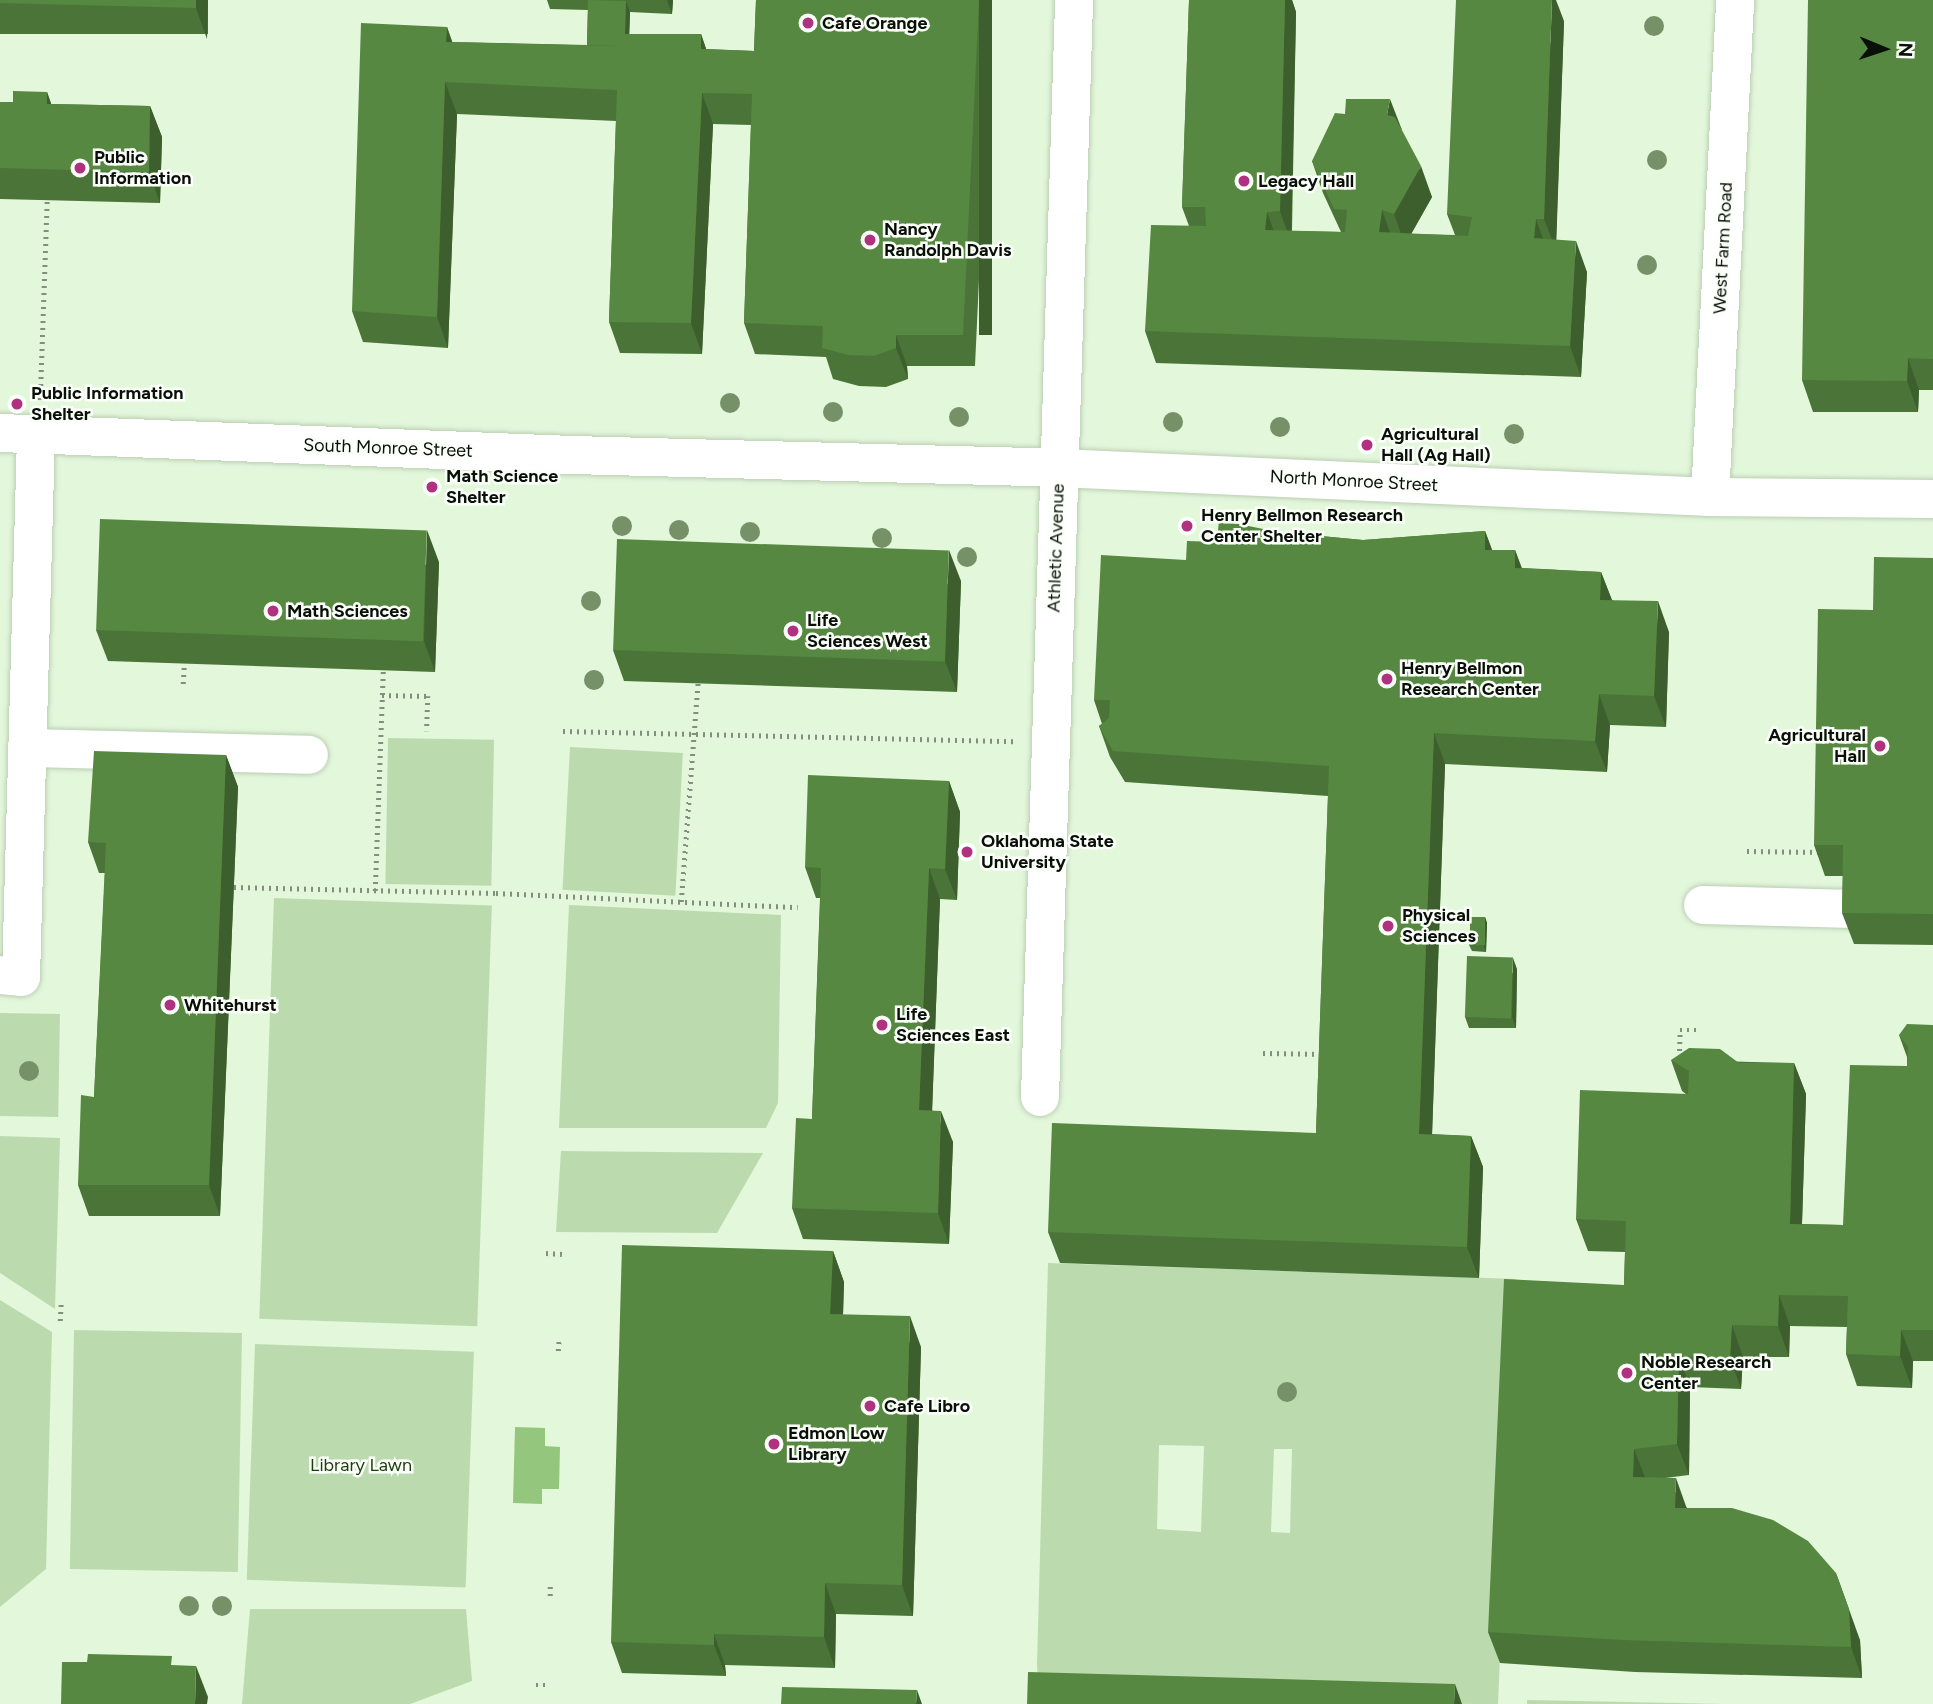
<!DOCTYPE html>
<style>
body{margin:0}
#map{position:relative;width:1933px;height:1704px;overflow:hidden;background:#e3f7db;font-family:Figtree,sans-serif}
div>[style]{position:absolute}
.green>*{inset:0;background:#bbdbae;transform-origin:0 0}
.water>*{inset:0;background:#94c77d}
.path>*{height:4.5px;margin-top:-2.25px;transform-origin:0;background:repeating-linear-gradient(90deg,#818f7c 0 2px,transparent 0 7px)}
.roads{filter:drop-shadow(0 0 2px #baceb3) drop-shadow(0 0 2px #baceb3)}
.minor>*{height:38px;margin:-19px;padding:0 19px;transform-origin:19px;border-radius:19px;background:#fff}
.trees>*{width:20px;height:20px;margin:-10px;border-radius:50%;background:#769168}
.wall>*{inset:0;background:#4b7538;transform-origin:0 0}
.shaded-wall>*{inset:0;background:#3d5f2e;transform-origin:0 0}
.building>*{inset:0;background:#578841;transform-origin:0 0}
.dots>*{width:19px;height:19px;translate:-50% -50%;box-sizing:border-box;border:4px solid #fbfff9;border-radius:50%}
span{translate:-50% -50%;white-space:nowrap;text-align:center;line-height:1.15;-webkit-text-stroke:5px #fbfff9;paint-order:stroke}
.poi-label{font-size:18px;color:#091007;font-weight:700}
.left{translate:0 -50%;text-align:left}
.right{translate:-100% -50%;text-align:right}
.street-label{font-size:18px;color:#091007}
.park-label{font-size:18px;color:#1c3d09}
.north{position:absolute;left:1849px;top:14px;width:70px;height:70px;-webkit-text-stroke:5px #fbfff9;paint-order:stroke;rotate:92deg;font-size:19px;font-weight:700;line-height:28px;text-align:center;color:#091007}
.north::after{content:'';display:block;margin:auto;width:24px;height:32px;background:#091007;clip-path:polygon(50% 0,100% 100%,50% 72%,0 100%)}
</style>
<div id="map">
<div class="green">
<i style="left:388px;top:738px;width:106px;height:146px;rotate:1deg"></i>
<i style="left:570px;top:747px;width:113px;height:143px;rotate:3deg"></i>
<i style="left:274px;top:898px;width:218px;height:421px;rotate:2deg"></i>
<i style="clip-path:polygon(569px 905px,781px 915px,778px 1103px,766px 1128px,559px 1128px)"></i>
<i style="left:0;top:1013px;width:60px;height:103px;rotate:1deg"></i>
<i style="clip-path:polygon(0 1136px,60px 1138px,55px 1309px,0 1273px)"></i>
<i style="clip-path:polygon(561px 1151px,763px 1153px,717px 1233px,556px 1232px)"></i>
<i style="clip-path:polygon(evenodd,1048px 1263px,1516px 1279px,1498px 1704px,1039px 1703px,1037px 1664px,1048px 1263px,1159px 1445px,1204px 1446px,1201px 1532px,1157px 1529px,1159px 1445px,1048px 1263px,1274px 1449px,1292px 1449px,1290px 1533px,1271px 1532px,1274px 1449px)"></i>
<i style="clip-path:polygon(0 1300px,52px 1332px,46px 1569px,0 1607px)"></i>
<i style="left:242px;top:1333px;width:239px;height:168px;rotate:91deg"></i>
<i style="left:255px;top:1344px;width:219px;height:236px;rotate:2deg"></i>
<i style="clip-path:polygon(250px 1609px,466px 1609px,472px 1681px,410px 1704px,242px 1704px)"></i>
<i style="clip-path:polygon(1527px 1700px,1725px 1704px,1527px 1704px)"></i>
</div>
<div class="water">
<i style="clip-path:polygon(515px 1427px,545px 1428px,545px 1446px,560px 1447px,559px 1489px,542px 1489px,542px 1504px,513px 1503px)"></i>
</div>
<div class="path">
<i style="left:40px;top:400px;width:200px;rotate:-88deg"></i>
<i style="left:183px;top:684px;width:20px;rotate:-87deg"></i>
<i style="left:382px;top:695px;width:46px;rotate:1.2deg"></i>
<i style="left:428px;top:696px;width:35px;rotate:92deg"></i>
<i style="left:563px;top:731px;width:451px;rotate:1.3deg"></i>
<i style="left:1747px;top:851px;width:75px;rotate:0.8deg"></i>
<i style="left:234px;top:887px;width:262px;rotate:1.3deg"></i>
<i style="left:496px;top:893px;width:302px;rotate:2.7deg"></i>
<i style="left:375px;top:891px;width:221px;rotate:-87.9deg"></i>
<i style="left:681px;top:902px;width:220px;rotate:-85.6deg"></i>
<i style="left:1263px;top:1053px;width:59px;rotate:1deg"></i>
<i style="left:1679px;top:1058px;width:28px;rotate:-88deg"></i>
<i style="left:1680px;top:1030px;width:20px"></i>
<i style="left:546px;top:1253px;width:16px;rotate:4deg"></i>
<i style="left:60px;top:1321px;width:18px;rotate:-87deg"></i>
<i style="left:558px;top:1351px;width:12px;rotate:-85deg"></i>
<i style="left:550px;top:1596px;width:10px;rotate:-90deg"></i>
<i style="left:536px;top:1685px;width:13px"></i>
</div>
<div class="roads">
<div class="minor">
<i style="left:0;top:433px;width:572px;rotate:2.2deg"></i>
<i style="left:572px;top:455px;width:487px;rotate:1.5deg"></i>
<i style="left:1059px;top:468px;width:652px;rotate:2.55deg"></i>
<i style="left:1710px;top:497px;width:223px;rotate:0.5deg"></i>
<i style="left:1710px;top:497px;width:498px;rotate:-87.1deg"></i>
<i style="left:29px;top:748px;width:280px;rotate:1.4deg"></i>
<i style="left:1703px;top:905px;width:151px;rotate:1.5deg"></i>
<i style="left:0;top:975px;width:21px;rotate:5deg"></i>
<i style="left:21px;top:977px;width:542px;rotate:-88.41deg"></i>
<i style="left:1040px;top:1097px;width:1098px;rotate:-88.22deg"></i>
</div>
</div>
<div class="trees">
<i style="left:1654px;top:26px"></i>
<i style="left:1657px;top:160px"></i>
<i style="left:1647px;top:265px"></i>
<i style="left:730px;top:403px"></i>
<i style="left:833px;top:412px"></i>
<i style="left:959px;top:417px"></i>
<i style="left:1173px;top:422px"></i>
<i style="left:1280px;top:427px"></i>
<i style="left:1514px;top:434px"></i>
<i style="left:622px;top:526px"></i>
<i style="left:679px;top:530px"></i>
<i style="left:750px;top:532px"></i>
<i style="left:882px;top:538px"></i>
<i style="left:967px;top:557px"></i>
<i style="left:591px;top:601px"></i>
<i style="left:594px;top:680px"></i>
<i style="left:29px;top:1071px"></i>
<i style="left:1287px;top:1392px"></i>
<i style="left:189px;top:1606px"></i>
<i style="left:222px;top:1606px"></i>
</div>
<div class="wall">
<i style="left:0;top:0;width:208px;height:34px"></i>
<i style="clip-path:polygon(547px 0,673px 0,672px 14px,630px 12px,629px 34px,701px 34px,706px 49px,754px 51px,756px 0,992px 0,975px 366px,907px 366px,908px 379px,886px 387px,859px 386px,833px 379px,826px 357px,755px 354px,744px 323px,751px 125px,713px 124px,702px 354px,620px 353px,609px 322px,616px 121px,457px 114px,448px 348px,363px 342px,352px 311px,447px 27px,452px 42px,587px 45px,588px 10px,550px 9px)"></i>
<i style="clip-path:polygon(1189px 0,1292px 0,1296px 12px,1292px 231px,1341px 232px,1323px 193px,1312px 161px,1400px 127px,1432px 197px,1411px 234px,1455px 235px,1447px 214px,1564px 21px,1556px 240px,1587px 272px,1581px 377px,1156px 363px,1145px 331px,1189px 226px,1182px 207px)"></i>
<i style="clip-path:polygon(1933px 0,1933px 390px,1919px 390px,1918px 412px,1813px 412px,1802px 380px)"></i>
<i style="clip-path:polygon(47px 92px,51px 104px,150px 106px,162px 137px,160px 203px,0 199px,0 102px,13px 102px)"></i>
<i style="clip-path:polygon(1485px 531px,1492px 550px,1515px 550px,1522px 568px,1601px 572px,1612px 600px,1669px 632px,1666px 727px,1610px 725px,1607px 772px,1445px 764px,1432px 1134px,1471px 1136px,1483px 1167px,1479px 1278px,1060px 1263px,1048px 1232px,1316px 1133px,1328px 796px,1125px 782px,1110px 757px,1099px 726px,1102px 724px,1094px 700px,1186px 560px,1217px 542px,1278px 532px,1363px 540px)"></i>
<i style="clip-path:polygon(1933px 558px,1933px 945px,1854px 944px,1842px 913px,1843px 876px,1825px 876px,1814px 845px,1873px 610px)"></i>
<i style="clip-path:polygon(439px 562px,435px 672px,108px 661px,96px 630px)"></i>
<i style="clip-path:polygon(961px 581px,957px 692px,624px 681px,613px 650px)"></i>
<i style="clip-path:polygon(226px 755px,238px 787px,220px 1216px,89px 1216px,78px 1185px,94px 1097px,105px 873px,99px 873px,88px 842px)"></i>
<i style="clip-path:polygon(949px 781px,960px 812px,957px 900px,940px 899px,932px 1110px,953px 1142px,949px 1244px,803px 1239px,792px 1208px,812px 1119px,820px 898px,816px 898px,805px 867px)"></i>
<i style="clip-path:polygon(1485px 917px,1487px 923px,1486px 952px,1472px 951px,1469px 945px)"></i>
<i style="clip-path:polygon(1517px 969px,1516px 1028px,1469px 1028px,1465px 1017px)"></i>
<i style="clip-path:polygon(1933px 1025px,1933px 1361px,1913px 1361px,1912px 1388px,1857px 1386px,1846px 1354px,1847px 1327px,1790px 1326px,1789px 1357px,1743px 1357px,1741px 1389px,1690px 1387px,1689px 1475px,1665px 1478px,1687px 1508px,1860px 1640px,1862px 1678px,1635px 1672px,1500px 1663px,1488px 1632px,1624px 1285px,1625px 1252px,1588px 1251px,1576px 1219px,1686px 1094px,1682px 1091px,1671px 1060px,1794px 1063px,1806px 1094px,1802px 1224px,1843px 1225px,1907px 1066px,1907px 1057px,1899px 1035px)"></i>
<i style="clip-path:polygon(833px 1251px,844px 1282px,843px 1315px,921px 1347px,913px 1616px,836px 1614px,835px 1668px,725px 1665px,726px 1676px,622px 1673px,611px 1642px)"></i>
</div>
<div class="shaded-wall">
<i style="clip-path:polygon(196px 0,208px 0,207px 39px,196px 8px)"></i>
<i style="clip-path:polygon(667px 0,673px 0,672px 14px)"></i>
<i style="left:979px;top:0;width:13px;height:335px"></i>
<i style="clip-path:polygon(1285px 0,1292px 0,1296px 12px,1291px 242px,1280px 211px)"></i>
<i style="clip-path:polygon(1552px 0,1556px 0,1564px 21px,1556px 250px,1544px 219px)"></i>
<i style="clip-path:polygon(626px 1px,630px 12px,628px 77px,624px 66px)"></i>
<i style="clip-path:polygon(447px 27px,458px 58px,446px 42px)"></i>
<i style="clip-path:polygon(701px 34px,712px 66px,701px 49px)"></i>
<i style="clip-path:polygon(445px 82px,457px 114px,448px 348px,437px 317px)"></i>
<i style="clip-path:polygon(47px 92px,58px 123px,47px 104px)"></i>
<i style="clip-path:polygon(702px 93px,713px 124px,702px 354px,691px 323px)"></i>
<i style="clip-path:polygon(1390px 99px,1402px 130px,1387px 115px)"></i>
<i style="clip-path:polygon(150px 106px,162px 137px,160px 203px,149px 172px)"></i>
<i style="clip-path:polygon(1421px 166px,1432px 197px,1405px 245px,1394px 214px)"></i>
<i style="clip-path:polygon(1382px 210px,1393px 241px,1379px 232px)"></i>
<i style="clip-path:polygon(1267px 212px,1278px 243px,1265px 230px)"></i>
<i style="clip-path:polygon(1536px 219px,1547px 250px,1534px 238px)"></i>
<i style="clip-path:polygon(1576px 241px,1587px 272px,1581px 377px,1570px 346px)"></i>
<i style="clip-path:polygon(896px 335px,907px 366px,908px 379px,896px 348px)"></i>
<i style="clip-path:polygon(1908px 358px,1919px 390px,1918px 412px,1907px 381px)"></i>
<i style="clip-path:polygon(427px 530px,439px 562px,435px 672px,424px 641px)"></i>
<i style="clip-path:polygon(1485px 531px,1497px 563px,1485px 550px)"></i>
<i style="clip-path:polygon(949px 550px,961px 581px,957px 692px,945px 661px)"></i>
<i style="clip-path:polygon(1515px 550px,1526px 582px,1515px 568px)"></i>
<i style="clip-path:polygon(1601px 572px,1613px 603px,1600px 600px)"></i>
<i style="clip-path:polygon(1658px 601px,1669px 632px,1666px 727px,1654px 696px)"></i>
<i style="clip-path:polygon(1599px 694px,1610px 725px,1607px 772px,1595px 741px)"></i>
<i style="clip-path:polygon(1434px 733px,1445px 764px,1431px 1165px,1419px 1134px)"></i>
<i style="clip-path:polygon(226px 755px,238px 787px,220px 1216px,209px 1185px)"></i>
<i style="clip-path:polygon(949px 781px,960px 812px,957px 900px,945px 869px)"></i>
<i style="clip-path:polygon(929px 868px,940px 899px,931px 1141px,919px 1110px)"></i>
<i style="clip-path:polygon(1485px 917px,1487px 923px,1486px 952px,1484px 946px)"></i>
<i style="clip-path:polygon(1513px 958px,1517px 969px,1516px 1028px,1512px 1017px)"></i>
<i style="clip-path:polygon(1794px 1063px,1806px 1094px,1801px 1255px,1790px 1224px)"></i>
<i style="clip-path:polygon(941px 1111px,953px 1142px,949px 1244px,938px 1213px)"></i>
<i style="clip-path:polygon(1471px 1136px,1483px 1167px,1479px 1278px,1467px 1247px)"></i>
<i style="clip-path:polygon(833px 1251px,844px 1282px,842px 1345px,830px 1314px)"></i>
<i style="clip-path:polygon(1779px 1295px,1790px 1326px,1789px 1357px,1778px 1326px)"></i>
<i style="clip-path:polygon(910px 1316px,921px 1347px,913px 1616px,902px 1585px)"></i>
<i style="clip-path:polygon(1732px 1325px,1743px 1357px,1741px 1389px,1730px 1358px)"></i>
<i style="clip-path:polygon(1901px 1330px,1913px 1361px,1912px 1388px,1900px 1356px)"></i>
<i style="clip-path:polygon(1679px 1356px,1690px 1387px,1689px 1475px,1677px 1444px)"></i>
<i style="clip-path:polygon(1634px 1449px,1646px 1480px,1633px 1477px)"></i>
<i style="clip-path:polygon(1676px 1478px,1687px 1509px,1675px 1508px)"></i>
<i style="clip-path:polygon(1836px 1573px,1860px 1640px,1862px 1678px,1851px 1647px)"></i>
<i style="clip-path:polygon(825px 1583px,836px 1614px,835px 1668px,824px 1637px)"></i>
<i style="clip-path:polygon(714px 1634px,725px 1665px,726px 1676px,714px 1645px)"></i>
<i style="clip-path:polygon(196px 1666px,208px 1697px,207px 1704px,195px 1704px)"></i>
<i style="clip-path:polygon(1455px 1684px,1462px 1704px,1454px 1704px)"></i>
<i style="clip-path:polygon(917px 1690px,922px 1704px,916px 1704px)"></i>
</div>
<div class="building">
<i style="clip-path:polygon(0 0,196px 0,196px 8px,0 3px)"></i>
<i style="clip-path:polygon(588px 0,626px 1px,625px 34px,617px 34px,617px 46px,587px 45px)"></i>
<i style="clip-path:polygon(756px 0,979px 0,963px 335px,896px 335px,896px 348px,874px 356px,848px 355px,822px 348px,823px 326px,744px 323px,752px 94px,702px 93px,691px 323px,609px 322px,617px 90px,445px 82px,437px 317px,352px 311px,361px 23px,447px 27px,446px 42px,617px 46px,617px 34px,701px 34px,701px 49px,754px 51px)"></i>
<i style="clip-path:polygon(1189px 0,1285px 0,1280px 211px,1267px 212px,1265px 230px,1345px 232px,1347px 210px,1334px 209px,1312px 161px,1335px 113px,1345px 114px,1346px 99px,1390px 99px,1387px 115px,1395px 117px,1421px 166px,1394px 214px,1382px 210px,1379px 232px,1468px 236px,1472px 217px,1447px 214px,1456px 0,1552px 0,1544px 219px,1536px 219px,1534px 238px,1576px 241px,1570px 346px,1145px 331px,1151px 225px,1206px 226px,1205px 207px,1182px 207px)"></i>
<i style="clip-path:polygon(1808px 0,1933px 0,1933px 359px,1908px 358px,1907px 381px,1802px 380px)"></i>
<i style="clip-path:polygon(13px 91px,47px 92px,47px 104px,150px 106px,149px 172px,0 168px,0 102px,13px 102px)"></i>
<i style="left:100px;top:519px;width:327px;height:111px;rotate:2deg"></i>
<i style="clip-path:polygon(1219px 520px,1278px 532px,1363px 540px,1485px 531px,1485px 550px,1515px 550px,1515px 568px,1601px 572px,1600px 600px,1658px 601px,1654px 696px,1599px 694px,1595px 741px,1434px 733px,1419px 1134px,1471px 1136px,1467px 1247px,1048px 1232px,1052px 1123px,1316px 1133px,1329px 766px,1113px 751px,1099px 726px,1109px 718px,1110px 700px,1094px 700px,1101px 555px,1186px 560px,1187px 541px,1217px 542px)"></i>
<i style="left:617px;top:539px;width:332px;height:111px;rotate:2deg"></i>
<i style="clip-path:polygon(1874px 557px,1933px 558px,1933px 914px,1842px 913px,1843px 845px,1814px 845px,1818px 609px,1873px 610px)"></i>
<i style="clip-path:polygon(94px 751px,226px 755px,209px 1185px,78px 1185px,81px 1095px,94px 1097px,106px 843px,88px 842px)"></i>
<i style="clip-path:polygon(808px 775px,949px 781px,945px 869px,929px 868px,919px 1110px,941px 1111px,938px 1213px,792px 1208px,796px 1118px,812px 1119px,821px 878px,821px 868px,805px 867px)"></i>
<i style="left:1470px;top:917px;width:15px;height:28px"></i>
<i style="left:1467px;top:956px;width:46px;height:61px;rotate:2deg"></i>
<i style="clip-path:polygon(1907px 1024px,1933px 1025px,1933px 1330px,1901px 1330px,1900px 1356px,1846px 1354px,1848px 1296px,1779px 1295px,1778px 1326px,1732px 1325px,1730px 1358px,1679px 1356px,1677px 1444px,1634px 1449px,1633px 1477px,1676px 1478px,1675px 1508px,1732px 1508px,1773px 1520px,1808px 1541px,1836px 1573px,1849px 1609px,1851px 1647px,1624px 1640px,1488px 1632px,1504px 1279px,1624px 1285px,1626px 1221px,1576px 1219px,1580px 1090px,1688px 1094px,1689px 1071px,1671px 1060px,1689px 1048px,1720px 1049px,1739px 1063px,1794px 1063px,1790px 1224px,1843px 1225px,1850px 1065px,1907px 1066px,1908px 1047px,1899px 1035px)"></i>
<i style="clip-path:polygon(622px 1245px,833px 1251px,830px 1314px,910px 1316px,902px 1585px,825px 1583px,824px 1637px,714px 1634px,714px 1645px,611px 1642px)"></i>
<i style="clip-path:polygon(88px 1654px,172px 1656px,171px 1665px,196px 1666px,195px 1704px,61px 1704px,62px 1662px,87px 1662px)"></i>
<i style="clip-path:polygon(1028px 1672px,1455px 1684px,1454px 1704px,1027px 1704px)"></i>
<i style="clip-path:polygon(782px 1687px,917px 1690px,916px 1704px,781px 1704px)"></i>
</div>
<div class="dots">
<i style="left:808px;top:23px;background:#b03180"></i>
<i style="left:80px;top:168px;background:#b03180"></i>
<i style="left:1244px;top:181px;background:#b03180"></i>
<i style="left:870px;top:240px;background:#b03180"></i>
<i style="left:17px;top:404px;background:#b03180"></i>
<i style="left:1367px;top:445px;background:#b03180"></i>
<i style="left:432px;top:487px;background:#b03180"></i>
<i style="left:1187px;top:526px;background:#b03180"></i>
<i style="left:273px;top:611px;background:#b03180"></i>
<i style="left:793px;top:631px;background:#b03180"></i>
<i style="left:1387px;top:679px;background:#b03180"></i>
<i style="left:1880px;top:746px;background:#b03180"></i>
<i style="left:967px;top:852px;background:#b03180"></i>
<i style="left:1388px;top:926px;background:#b03180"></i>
<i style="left:170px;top:1005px;background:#b03180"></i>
<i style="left:882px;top:1025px;background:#b03180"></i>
<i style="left:1627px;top:1373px;background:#b03180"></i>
<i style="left:870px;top:1406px;background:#b03180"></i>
<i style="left:774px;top:1444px;background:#b03180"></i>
</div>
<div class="poi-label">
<span class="left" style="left:822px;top:23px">Cafe Orange</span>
<span class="left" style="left:94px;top:168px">Public<br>Information</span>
<span class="left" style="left:1258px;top:181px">Legacy Hall</span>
<span class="left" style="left:884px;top:240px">Nancy<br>Randolph Davis</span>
<span class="left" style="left:31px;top:404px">Public Information<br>Shelter</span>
<span class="left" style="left:1381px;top:445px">Agricultural<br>Hall (Ag Hall)</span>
<span class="left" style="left:446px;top:487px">Math Science<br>Shelter</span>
<span class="left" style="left:1201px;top:526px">Henry Bellmon Research<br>Center Shelter</span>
<span class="left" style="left:287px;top:611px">Math Sciences</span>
<span class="left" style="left:807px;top:631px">Life<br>Sciences West</span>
<span class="left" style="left:1401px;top:679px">Henry Bellmon<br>Research Center</span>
<span class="right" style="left:1866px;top:746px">Agricultural<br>Hall</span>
<span class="left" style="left:981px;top:852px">Oklahoma State<br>University</span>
<span class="left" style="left:1402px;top:926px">Physical<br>Sciences</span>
<span class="left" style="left:184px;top:1005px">Whitehurst</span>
<span class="left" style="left:896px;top:1025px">Life<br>Sciences East</span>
<span class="left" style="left:1641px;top:1373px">Noble Research<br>Center</span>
<span class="left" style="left:884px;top:1406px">Cafe Libro</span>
<span class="left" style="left:788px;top:1444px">Edmon Low<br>Library</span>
</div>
<div class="street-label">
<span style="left:1723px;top:248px;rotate:-87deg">West Farm Road</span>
<span style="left:388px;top:448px;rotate:2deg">South Monroe Street</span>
<span style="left:1354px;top:481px;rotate:3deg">North Monroe Street</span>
<span style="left:1056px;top:548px;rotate:-88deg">Athletic Avenue</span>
</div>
<div class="park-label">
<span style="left:361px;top:1465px">Library Lawn</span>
</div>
<div class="north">N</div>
</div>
